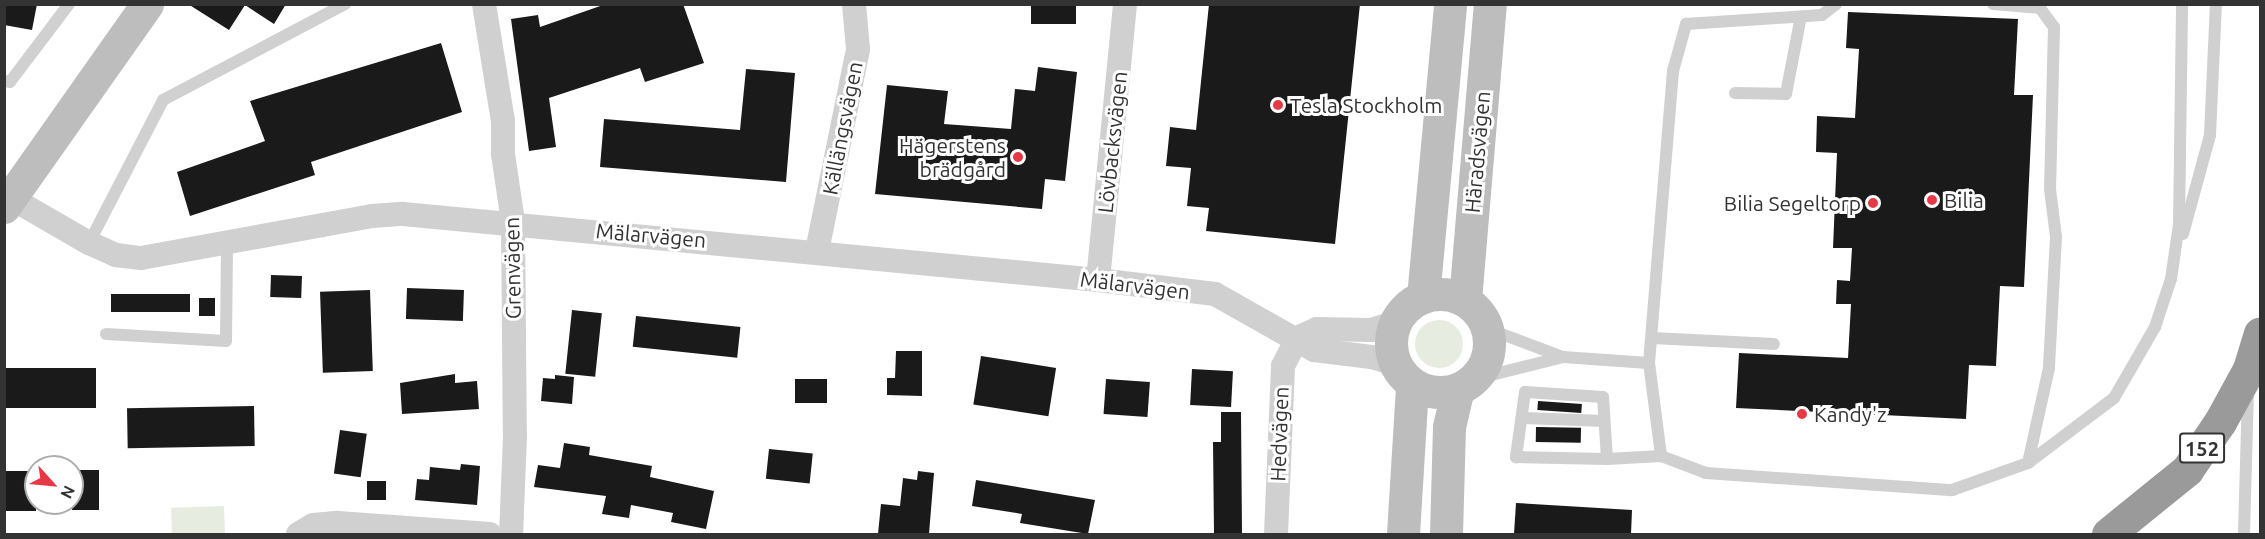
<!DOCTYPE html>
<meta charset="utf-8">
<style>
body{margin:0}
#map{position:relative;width:2265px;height:539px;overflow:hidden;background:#fff;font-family:Ubuntu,sans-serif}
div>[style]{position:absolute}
.green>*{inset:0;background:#e6ecdf;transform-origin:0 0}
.round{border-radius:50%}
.building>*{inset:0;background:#1a1a1a;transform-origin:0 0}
.lane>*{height:12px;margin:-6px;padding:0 6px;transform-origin:6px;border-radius:6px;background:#d0d0d0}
.street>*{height:24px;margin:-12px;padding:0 12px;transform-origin:12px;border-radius:12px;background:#d0d0d0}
.secondary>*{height:33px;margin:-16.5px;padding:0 16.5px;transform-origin:16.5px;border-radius:16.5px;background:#bdbdbd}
.secondary>.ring{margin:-16.5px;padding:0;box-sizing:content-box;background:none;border:33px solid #bdbdbd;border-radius:50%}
.highway>*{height:33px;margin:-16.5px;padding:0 16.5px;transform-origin:16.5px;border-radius:16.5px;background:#9a9a9a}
.dots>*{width:16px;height:16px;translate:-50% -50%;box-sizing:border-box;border:3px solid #fff;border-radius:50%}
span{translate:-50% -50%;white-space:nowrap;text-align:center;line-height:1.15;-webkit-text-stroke:6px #fff;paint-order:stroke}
.shield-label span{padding:2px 4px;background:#fff;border:2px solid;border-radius:4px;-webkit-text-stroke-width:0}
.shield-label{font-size:20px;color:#333;font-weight:700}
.poi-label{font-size:21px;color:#333}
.left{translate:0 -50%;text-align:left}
.right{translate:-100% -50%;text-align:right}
.street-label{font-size:21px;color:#333}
.frame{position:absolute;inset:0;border:6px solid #333;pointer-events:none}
.north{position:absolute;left:24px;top:455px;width:60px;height:60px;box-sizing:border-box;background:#fff;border:2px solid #adadad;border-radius:50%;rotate:117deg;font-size:16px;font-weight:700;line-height:24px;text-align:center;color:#333}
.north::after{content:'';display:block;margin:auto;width:21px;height:27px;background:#e63946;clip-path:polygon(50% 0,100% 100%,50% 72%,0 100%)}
</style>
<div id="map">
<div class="green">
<i class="round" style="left:1415px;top:320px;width:48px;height:48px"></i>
<i style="left:224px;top:506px;width:28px;height:53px;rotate:88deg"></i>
</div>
<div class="building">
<i style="clip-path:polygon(4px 4px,37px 4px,32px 30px,4px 25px)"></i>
<i style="clip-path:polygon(188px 4px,286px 4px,274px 24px,245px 5px,229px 30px)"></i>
<i style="clip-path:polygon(606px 4px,683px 4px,704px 63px,645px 82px,640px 68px,549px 98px,556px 147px,529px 151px,511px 19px,538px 15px,540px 27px)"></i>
<i style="left:1031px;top:4px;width:45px;height:20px"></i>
<i style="clip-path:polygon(1209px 4px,1360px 4px,1335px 244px,1206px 231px,1209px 208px,1187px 206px,1191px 168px,1166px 166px,1170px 127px,1196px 130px)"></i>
<i style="clip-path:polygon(1848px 12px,2018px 19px,2014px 95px,2033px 95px,2024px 287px,2000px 286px,1996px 366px,1969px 365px,1966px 419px,1736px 408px,1739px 353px,1848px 358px,1851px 304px,1836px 304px,1837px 280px,1850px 281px,1852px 248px,1833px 248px,1837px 153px,1816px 152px,1817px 116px,1855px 118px,1859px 49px,1846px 48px)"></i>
<i style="clip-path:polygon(441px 43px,462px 112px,311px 162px,315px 175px,190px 216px,177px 172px,265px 141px,250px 101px)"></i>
<i style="clip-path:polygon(1038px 67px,1077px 72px,1065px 181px,1045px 179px,1042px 209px,875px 194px,887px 85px,948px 91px,944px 124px,1011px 129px,1015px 89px,1035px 91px)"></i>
<i style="clip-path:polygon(746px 69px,795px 73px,786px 182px,600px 167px,604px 119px,740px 130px)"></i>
<i style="left:271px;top:275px;width:31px;height:22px;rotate:2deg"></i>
<i style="left:407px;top:288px;width:57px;height:31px;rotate:2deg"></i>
<i style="left:370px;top:290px;width:81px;height:50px;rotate:88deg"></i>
<i style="left:190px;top:294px;width:18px;height:79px;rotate:90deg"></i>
<i style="left:199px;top:298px;width:16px;height:18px"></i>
<i style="left:572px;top:310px;width:30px;height:64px;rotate:6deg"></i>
<i style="left:636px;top:316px;width:105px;height:31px;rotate:6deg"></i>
<i style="clip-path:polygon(896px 351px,922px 351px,922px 396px,887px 395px,887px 378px,895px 378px)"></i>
<i style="left:981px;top:356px;width:76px;height:49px;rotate:9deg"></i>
<i style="left:4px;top:368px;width:92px;height:40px"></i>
<i style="left:1192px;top:369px;width:41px;height:36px;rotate:3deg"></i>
<i style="clip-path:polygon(455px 374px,455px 383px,477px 381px,479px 409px,402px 414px,400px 383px)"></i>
<i style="clip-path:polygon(555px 375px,574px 377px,572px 404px,541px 401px,543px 378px,555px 379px)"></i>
<i style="left:827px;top:379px;width:24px;height:32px;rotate:90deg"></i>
<i style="left:1106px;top:379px;width:44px;height:35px;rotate:4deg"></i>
<i style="left:1538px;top:401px;width:44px;height:9px;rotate:4deg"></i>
<i style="left:254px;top:406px;width:40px;height:127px;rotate:89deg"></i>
<i style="clip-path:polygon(1221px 412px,1241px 412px,1242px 534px,1214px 534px,1213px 442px,1221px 442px)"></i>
<i style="left:1536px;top:427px;width:45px;height:15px;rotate:1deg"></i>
<i style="left:340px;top:430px;width:27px;height:44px;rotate:8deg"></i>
<i style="clip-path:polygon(564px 443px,590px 447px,589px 455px,652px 466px,650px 477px,714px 491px,706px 529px,671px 522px,673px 513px,631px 505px,629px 518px,602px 514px,606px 496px,534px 487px,538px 465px,560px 468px)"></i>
<i style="left:769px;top:449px;width:44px;height:30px;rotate:6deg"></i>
<i style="clip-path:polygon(461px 464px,480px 466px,477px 505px,415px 500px,417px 479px,429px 480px,430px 467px,460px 470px)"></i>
<i style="left:72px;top:470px;width:27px;height:40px"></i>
<i style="left:36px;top:471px;width:40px;height:32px;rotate:90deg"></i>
<i style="clip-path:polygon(918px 471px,934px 473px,929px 534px,878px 534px,881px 504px,900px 506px,903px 478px,917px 480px)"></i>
<i style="clip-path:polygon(976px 480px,1095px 500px,1088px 534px,1020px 523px,1022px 514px,972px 506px)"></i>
<i style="left:367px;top:481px;width:19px;height:19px"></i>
<i style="clip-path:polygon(1516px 503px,1632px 510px,1631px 534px,1514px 534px)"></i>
</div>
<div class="lane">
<i style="left:1993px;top:4px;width:47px;rotate:4.9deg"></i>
<i style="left:2040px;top:8px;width:24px;rotate:54deg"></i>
<i style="left:2054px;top:27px;width:162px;rotate:91.4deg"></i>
<i style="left:2050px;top:189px;width:48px;rotate:82.9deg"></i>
<i style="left:2056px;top:237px;width:131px;rotate:93.1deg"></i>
<i style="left:2049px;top:368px;width:97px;rotate:102.5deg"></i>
<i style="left:4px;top:81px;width:6px;rotate:9deg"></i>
<i style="left:10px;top:82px;width:98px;rotate:-52.9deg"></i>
<i style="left:1735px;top:93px;width:51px;rotate:1.1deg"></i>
<i style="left:1786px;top:94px;width:79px;rotate:-79.1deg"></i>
<i style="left:2183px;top:234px;width:103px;rotate:-74.7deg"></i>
<i style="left:2210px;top:135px;width:131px;rotate:-87.4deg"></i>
<i style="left:89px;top:243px;width:161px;rotate:-62.6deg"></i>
<i style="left:163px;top:100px;width:206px;rotate:-27.8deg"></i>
<i style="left:1488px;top:329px;width:80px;rotate:20.5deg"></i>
<i style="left:1563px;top:357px;width:86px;rotate:4deg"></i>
<i style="left:1649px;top:363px;width:94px;rotate:82.6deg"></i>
<i style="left:1661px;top:456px;width:48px;rotate:20.7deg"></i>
<i style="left:1706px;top:473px;width:247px;rotate:4deg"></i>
<i style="left:1952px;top:490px;width:81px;rotate:-19.6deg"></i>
<i style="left:2028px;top:463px;width:108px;rotate:-37.1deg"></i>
<i style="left:2114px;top:398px;width:82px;rotate:-60deg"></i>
<i style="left:2155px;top:327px;width:51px;rotate:-71.6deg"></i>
<i style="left:2171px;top:279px;width:56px;rotate:-81.7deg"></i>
<i style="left:2179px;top:224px;width:220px;rotate:-89.2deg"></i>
<i style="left:106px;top:334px;width:120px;rotate:3.3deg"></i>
<i style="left:226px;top:341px;width:99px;rotate:-89.4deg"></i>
<i style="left:1652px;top:338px;width:122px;rotate:2.8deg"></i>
<i style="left:1649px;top:363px;width:293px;rotate:-85.3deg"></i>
<i style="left:1673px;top:71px;width:49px;rotate:-74.5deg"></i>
<i style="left:1686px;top:24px;width:136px;rotate:-3.8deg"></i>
<i style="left:1822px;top:15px;width:18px;rotate:-38deg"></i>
<i style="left:1475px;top:379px;width:91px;rotate:-14deg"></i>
<i style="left:1522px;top:418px;width:82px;rotate:2.1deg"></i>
<i style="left:1607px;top:459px;width:62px;rotate:-93.7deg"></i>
<i style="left:1603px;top:397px;width:78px;rotate:-176.3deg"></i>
<i style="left:1525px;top:392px;width:66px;rotate:97.9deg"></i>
<i style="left:1516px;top:457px;width:91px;rotate:1.3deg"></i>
<i style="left:1607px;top:459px;width:54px;rotate:-3.2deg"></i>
<i style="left:2244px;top:534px;width:143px;rotate:-88.4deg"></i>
</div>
<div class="street">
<i style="left:484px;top:4px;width:119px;rotate:80.8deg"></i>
<i style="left:503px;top:121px;width:33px;rotate:90deg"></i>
<i style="left:503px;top:154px;width:69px;rotate:81.6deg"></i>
<i style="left:513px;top:222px;width:214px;rotate:89.5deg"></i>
<i style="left:515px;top:436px;width:98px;rotate:92.3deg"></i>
<i style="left:4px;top:194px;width:98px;rotate:30deg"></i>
<i style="left:89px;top:243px;width:30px;rotate:24deg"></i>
<i style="left:116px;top:255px;width:25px;rotate:7deg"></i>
<i style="left:141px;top:258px;width:235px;rotate:-10.3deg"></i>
<i style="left:372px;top:216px;width:31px;rotate:-4deg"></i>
<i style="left:403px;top:214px;width:698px;rotate:5.42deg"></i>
<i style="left:1098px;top:280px;width:118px;rotate:6.8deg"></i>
<i style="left:1215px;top:294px;width:114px;rotate:29.5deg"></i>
<i style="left:1314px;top:350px;width:58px;rotate:6.9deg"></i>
<i style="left:1372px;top:357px;width:24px;rotate:17deg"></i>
<i style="left:817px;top:251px;width:206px;rotate:-78.5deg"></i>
<i style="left:858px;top:49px;width:45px;rotate:-95.1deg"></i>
<i style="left:1098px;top:280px;width:277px;rotate:-84.4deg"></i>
<i style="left:1297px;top:338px;width:22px;rotate:-24deg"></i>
<i style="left:1317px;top:329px;width:54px;rotate:1.1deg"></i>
<i style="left:1371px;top:330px;width:24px;rotate:-17deg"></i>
<i style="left:298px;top:534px;width:17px;rotate:-31deg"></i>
<i style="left:313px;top:525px;width:25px;rotate:-5deg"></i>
<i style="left:338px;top:523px;width:152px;rotate:4.1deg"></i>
<i style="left:1276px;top:534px;width:168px;rotate:-87.6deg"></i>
<i style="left:1283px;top:366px;width:31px;rotate:-63deg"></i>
</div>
<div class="secondary">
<i style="left:4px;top:207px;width:248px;rotate:-54.8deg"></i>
<i class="ring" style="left:1391px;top:294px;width:65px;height:65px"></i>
<i style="left:1423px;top:297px;width:294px;rotate:-84.7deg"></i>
<i style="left:1465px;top:300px;width:297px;rotate:-85.2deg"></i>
<i style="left:1403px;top:534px;width:149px;rotate:-86.5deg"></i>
<i style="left:1446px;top:534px;width:107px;rotate:-88.4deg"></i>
<i style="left:1449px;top:427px;width:39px;rotate:-77deg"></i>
</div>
<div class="highway">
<i style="left:2108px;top:534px;width:102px;rotate:-39deg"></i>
<i style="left:2187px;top:470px;width:58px;rotate:-55.5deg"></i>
<i style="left:2220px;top:422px;width:60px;rotate:-61.3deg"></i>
<i style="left:2249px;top:369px;width:37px;rotate:-73deg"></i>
</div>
<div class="dots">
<i style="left:1278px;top:105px;background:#e63946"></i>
<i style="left:1018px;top:157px;background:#e63946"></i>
<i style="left:1932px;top:200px;background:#e63946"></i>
<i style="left:1873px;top:203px;background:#e63946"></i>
<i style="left:1802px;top:414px;background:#e63946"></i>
</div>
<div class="shield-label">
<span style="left:2202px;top:448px">152</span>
</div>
<div class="poi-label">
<span class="left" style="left:1290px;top:105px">Tesla Stockholm</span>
<span class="right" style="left:1006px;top:157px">Hägerstens<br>brädgård</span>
<span class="left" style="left:1944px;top:200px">Bilia</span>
<span class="right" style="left:1861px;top:203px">Bilia Segeltorp</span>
<span class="left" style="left:1814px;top:414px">Kandy'z</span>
</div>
<div class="street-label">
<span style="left:842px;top:128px;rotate:-79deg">Källängsvägen</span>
<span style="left:1112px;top:142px;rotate:-84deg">Lövbacksvägen</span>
<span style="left:1477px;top:152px;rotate:-85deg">Häradsvägen</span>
<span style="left:651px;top:235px;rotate:5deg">Mälarvägen</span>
<span style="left:512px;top:268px;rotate:-91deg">Grenvägen</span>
<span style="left:1135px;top:285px;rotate:7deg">Mälarvägen</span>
<span style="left:1279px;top:434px;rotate:-88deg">Hedvägen</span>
</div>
<div class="frame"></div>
<div class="north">N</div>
</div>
